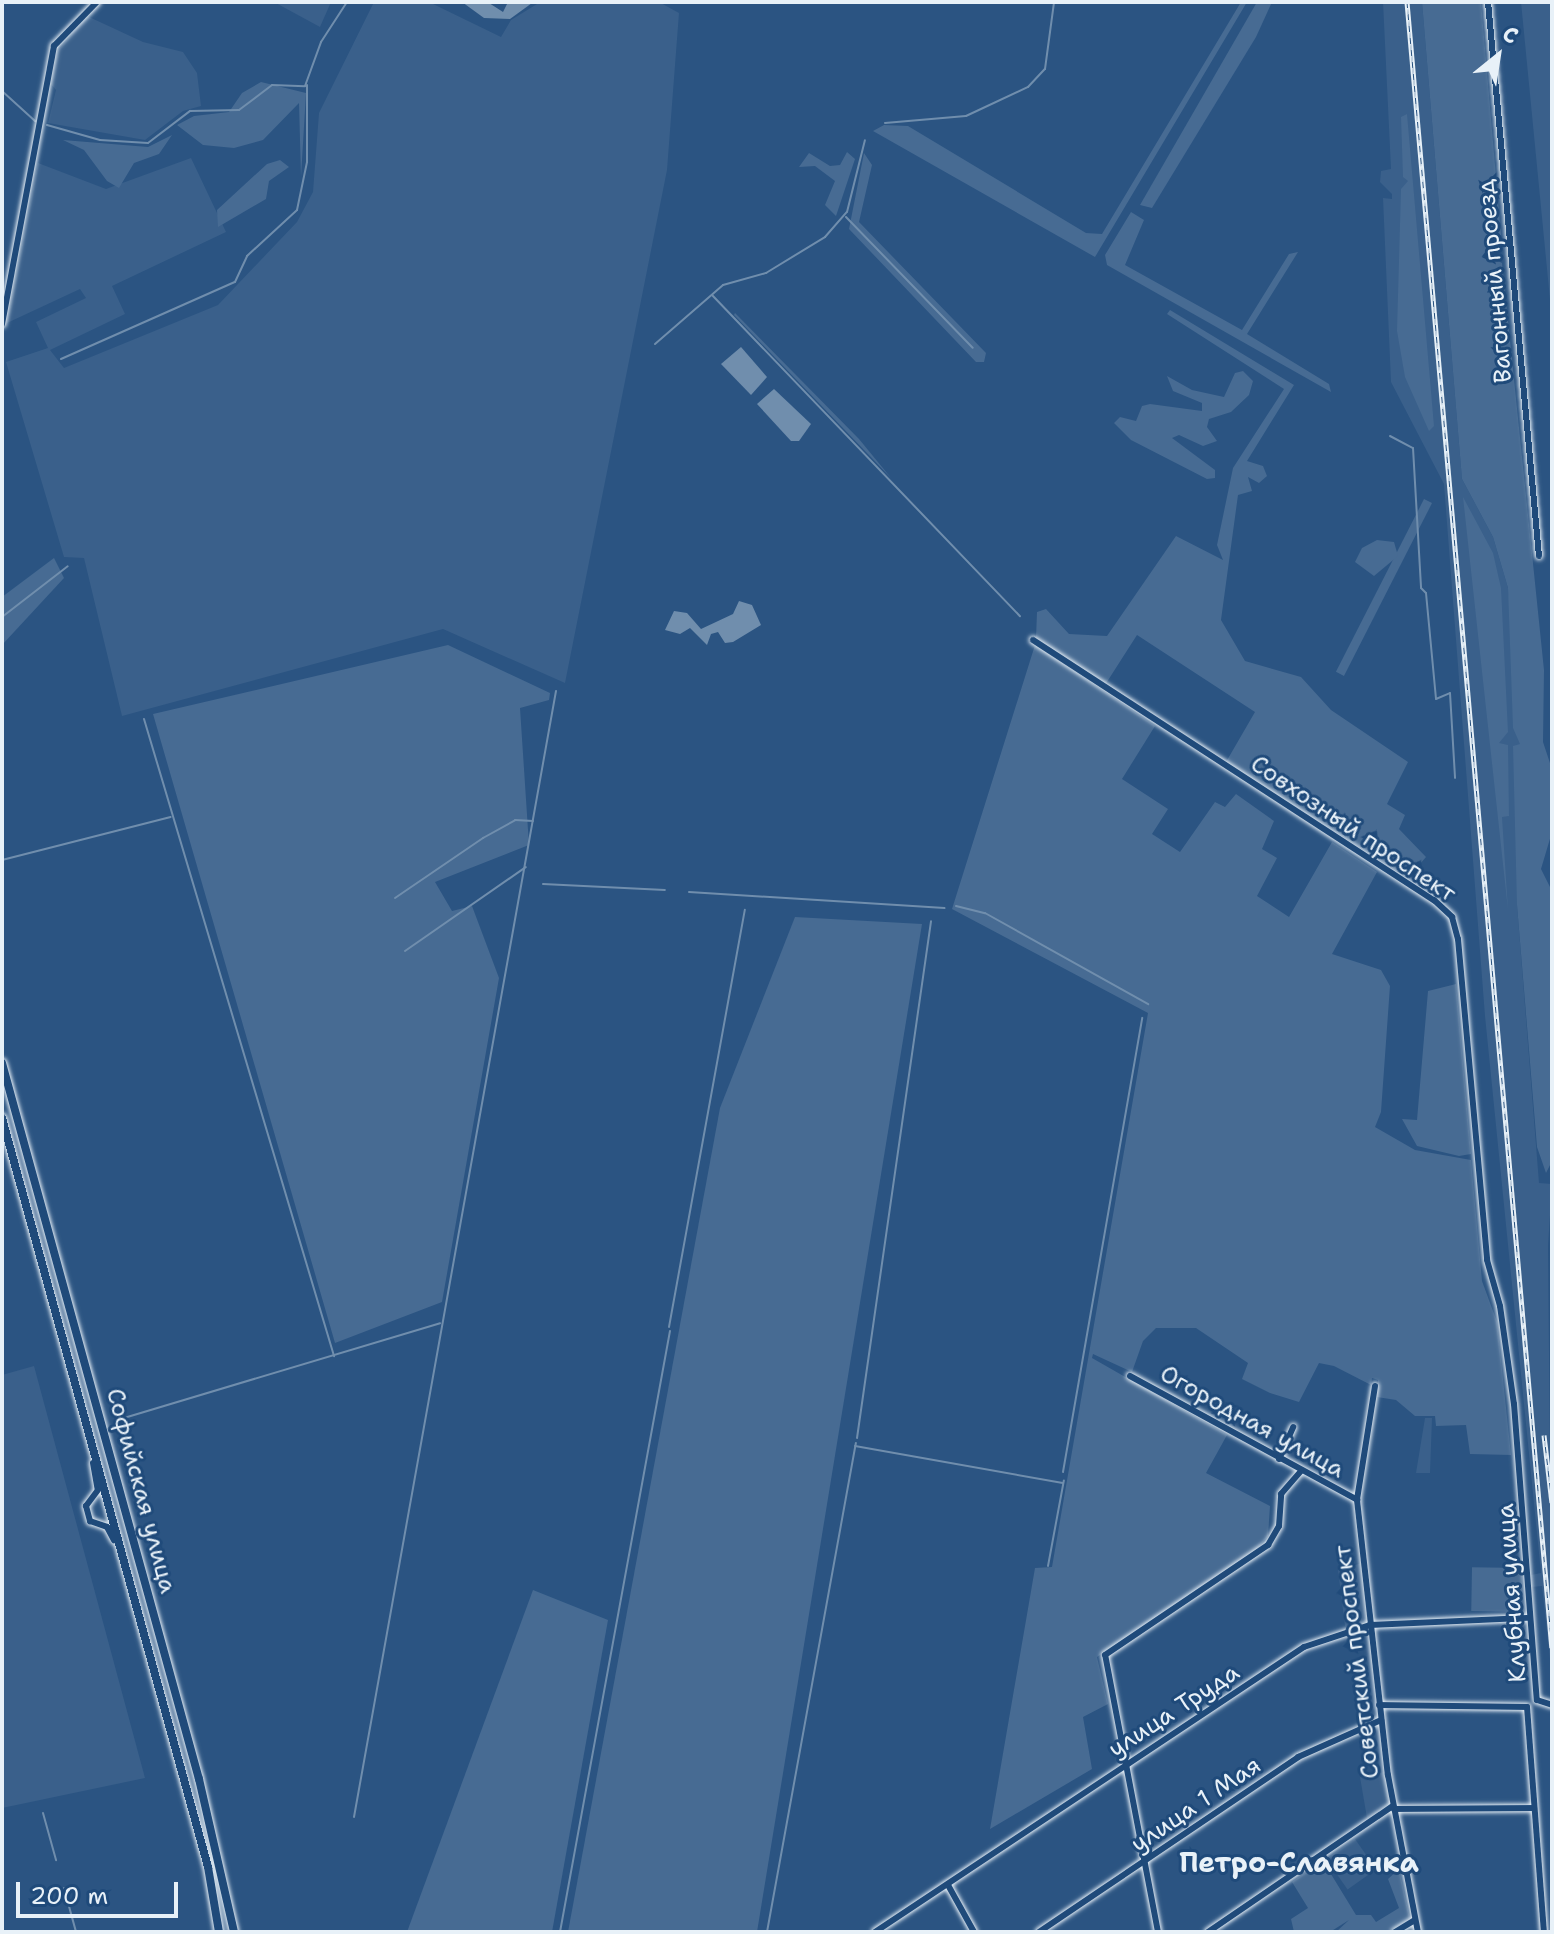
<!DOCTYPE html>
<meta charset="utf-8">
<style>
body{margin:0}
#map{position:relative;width:1554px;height:1934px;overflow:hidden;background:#2b5482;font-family:"Shantell Sans",sans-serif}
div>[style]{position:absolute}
.built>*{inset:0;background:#3a608b;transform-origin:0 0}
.green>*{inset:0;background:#476b93;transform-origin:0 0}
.water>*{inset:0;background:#708ead}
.stream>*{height:2px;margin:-1px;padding:0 1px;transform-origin:1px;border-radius:1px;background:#708ead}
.roads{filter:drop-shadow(0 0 2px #e8f1f8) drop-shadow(0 0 2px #e8f1f8)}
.minor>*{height:6px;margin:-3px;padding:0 3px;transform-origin:3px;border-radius:3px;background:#1f4a7a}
.major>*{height:8px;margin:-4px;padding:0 4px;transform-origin:4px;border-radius:4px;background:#1f4a7a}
.rail>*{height:5px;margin-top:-2.5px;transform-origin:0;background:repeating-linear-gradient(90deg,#1f4a7a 0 6px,#e8f1f8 0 12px);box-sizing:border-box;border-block:2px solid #e8f1f8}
span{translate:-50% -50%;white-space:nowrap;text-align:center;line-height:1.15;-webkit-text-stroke:6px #1f4a7a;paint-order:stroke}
.street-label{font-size:24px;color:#e8f1f8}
.quarter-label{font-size:28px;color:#e8f1f8;font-weight:700}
.frame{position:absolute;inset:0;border:4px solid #e8f1f8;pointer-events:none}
.north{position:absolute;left:1458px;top:16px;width:80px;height:80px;-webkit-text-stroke:6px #1f4a7a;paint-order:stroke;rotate:30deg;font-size:22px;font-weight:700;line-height:32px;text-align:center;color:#e8f1f8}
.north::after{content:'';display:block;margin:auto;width:28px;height:36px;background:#e8f1f8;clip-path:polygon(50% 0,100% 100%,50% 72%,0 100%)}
.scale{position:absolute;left:16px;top:1882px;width:162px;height:36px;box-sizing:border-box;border:4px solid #e8f1f8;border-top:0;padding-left:10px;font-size:24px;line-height:28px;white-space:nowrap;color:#e8f1f8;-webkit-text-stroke:6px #1f4a7a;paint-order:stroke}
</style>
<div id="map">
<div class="built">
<i style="clip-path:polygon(274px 2px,331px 2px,320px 27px)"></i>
<i style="clip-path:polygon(374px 2px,431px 3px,501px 37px,511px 20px,537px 4px,659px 2px,679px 13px,667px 170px,565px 683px,443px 629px,122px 716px,84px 558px,64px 557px,6px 362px,48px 348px,36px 322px,86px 298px,80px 289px,7px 323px,38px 163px,106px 189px,191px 158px,226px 232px,112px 286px,125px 314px,50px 350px,64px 368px,218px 305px,297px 222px,313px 192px,319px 113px)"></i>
<i style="clip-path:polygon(1383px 2px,1422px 2px,1462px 479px,1493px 537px,1508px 588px,1523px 730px,1517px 905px,1539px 1183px,1552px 1184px,1548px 1246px,1552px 1677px,1542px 1586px,1531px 1587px,1531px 1575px,1541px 1573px,1485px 1016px,1444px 484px,1391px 382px,1383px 198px,1392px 199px,1392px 194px,1380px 182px,1381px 171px,1391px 169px)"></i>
<i style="clip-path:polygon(1521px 2px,1552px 2px,1552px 320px)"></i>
<i style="clip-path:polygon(87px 16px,143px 42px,183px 52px,197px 73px,201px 106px,183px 111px,145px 140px,48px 123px,56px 90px,51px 84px,57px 52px)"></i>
<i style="clip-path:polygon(34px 1366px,145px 1778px,2px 1808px,2px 1375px)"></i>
<i style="clip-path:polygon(1425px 1418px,1432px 1418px,1430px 1473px,1416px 1473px)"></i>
<i style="clip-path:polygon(1362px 1563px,1368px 1621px,1345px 1626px,1338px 1570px)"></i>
<i style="clip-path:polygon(1384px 1772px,1390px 1803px,1367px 1818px,1360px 1777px)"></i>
<i style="left:1355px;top:1839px;width:37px;height:35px;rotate:55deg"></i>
</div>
<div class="green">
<i style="clip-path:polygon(1241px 2px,1247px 2px,1095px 257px,873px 131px,884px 125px,908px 126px,1086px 233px,1102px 234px)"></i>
<i style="clip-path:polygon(1257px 2px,1272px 2px,1256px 37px,1152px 208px,1140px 205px)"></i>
<i style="clip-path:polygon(1422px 2px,1481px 2px,1501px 235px,1496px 238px,1498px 261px,1502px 263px,1544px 670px,1543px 742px,1552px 769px,1552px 832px,1541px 869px,1552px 891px,1552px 1161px,1546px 1173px,1537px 1147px,1517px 905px,1513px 746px,1520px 744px,1513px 728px,1508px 588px,1493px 537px,1462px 479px)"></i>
<i style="clip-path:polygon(261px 82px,306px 93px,301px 177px,299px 103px,263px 140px,234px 148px,203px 145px,177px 125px,194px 116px,229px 112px,242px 93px)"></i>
<i style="clip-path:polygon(1407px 114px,1434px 426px,1429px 431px,1405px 377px,1397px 331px,1401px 189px,1408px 181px,1403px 177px,1401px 117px)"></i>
<i style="clip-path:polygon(172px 135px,159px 154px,134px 163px,119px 188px,107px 181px,84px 150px,63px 140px,148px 147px)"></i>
<i style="clip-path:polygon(809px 153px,830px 166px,840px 165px,847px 152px,855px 159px,836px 216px,825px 205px,835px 181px,815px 166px,799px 167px)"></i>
<i style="clip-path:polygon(864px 153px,872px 165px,859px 222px,986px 353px,984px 362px,976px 362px,849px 229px)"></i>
<i style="clip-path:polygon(280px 160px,289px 167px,269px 181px,266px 199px,218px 227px,217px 210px,267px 164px)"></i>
<i style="clip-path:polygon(1131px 212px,1144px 220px,1125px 265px,1242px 330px,1289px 254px,1298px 252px,1247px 334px,1329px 384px,1331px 392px,1107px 265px,1105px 255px)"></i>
<i style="clip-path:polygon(1170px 310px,1294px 385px,1247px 461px,1263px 466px,1267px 476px,1259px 483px,1248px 477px,1252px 491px,1238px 495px,1221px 620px,1245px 661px,1301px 677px,1331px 710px,1408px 762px,1387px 804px,1405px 815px,1399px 829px,1426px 857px,1408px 878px,1226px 762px,1255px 712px,1137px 635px,1105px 685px,1036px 638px,1037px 612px,1046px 609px,1069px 634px,1107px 636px,1176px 536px,1223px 560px,1217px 545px,1233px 468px,1284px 389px,1167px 314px)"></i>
<i style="clip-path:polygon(735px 313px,859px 439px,891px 478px,734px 315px)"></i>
<i style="clip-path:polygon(1243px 371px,1253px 381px,1249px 395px,1231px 412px,1209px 419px,1207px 427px,1217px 441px,1203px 446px,1179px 435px,1172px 438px,1215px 470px,1215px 478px,1207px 479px,1131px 440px,1114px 423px,1120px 417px,1136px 421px,1142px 406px,1150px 404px,1202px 411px,1202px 403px,1173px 391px,1167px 376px,1192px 390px,1224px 397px,1235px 373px)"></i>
<i style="clip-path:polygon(1463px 497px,1493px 553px,1501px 588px,1508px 732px,1499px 743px,1508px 745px,1509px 816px,1502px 817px,1508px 910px)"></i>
<i style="left:1424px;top:499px;width:9px;height:194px;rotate:27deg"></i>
<i style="clip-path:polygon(1377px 540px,1394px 542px,1398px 556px,1374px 576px,1355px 562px,1362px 548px)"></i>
<i style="clip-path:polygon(54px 558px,64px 578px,2px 645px,2px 597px)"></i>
<i style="clip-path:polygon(448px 645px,550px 693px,549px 700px,520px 708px,529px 845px,435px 882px,452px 911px,472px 906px,499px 978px,442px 1302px,335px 1343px,153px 714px)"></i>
<i style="clip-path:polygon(1035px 645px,1155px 726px,1122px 779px,1168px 809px,1152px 834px,1180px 852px,1215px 802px,1225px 807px,1236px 794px,1274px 821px,1262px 849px,1277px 858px,1257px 896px,1289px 917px,1332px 842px,1377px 872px,1332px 954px,1381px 970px,1390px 986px,1381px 1112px,1375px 1127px,1415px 1150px,1471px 1160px,1482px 1281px,1497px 1322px,1511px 1455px,1470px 1454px,1466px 1425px,1436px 1426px,1435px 1416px,1415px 1416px,1396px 1400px,1377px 1397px,1378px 1380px,1372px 1378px,1371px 1385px,1334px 1366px,1319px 1363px,1299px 1402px,1270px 1393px,1242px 1379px,1248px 1363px,1196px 1328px,1156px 1328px,1143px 1341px,1132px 1372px,1093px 1354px,1092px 1358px,1227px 1435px,1206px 1473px,1270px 1506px,1268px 1536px,1255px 1551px,1097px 1657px,1108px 1704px,1083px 1717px,1092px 1769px,990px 1829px,1035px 1568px,1052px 1567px,1148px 1013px,952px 909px)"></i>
<i style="clip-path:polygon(795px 917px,922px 924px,757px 1932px,568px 1932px,720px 1108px)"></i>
<i style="clip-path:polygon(1456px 984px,1471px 1154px,1459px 1156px,1417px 1146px,1402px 1119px,1417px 1120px,1428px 991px)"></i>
<i style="left:1522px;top:1568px;width:44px;height:50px;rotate:91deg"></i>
<i style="clip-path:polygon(533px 1590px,608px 1620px,552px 1932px,407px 1932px)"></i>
<i style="clip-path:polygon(1323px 1861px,1356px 1915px,1371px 1915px,1376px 1922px,1399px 1908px,1388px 1879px,1399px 1869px,1410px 1919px,1387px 1932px,1336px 1932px,1349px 1920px,1330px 1932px,1294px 1932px,1291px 1919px,1308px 1908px,1292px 1882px)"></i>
</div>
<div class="water">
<i style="clip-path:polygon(462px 2px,489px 3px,503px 12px,508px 2px,550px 2px,532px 3px,510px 19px,484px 18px)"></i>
<i style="clip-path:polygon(741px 347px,767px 377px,751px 395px,721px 364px)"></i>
<i style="clip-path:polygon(774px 389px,811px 424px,799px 441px,791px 441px,757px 404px)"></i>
<i style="clip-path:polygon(739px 601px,752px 605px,761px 625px,733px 642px,725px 643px,718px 632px,711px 634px,707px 645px,690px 628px,680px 634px,665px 630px,674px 611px,687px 613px,701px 629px,733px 614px)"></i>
</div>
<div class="stream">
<i style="left:2px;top:91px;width:45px;rotate:42.3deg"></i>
<i style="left:885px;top:123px;width:81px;rotate:-4.9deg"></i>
<i style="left:966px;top:116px;width:68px;rotate:-25.1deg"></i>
<i style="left:1028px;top:87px;width:25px;rotate:-47deg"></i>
<i style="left:1045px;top:69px;width:68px;rotate:-82.3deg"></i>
<i style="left:47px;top:125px;width:55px;rotate:15.8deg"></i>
<i style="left:100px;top:140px;width:48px;rotate:3.6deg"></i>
<i style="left:148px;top:143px;width:53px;rotate:-37.3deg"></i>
<i style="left:190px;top:111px;width:49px;rotate:-1.2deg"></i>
<i style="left:239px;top:110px;width:41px;rotate:-37.1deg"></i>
<i style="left:272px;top:85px;width:33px;rotate:2deg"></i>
<i style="left:305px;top:86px;width:47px;rotate:-70deg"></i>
<i style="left:321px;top:42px;width:48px;rotate:-57deg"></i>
<i style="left:846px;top:217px;width:182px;rotate:45.9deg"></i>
<i style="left:712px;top:295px;width:445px;rotate:46.2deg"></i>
<i style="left:655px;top:344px;width:90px;rotate:-40.9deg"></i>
<i style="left:723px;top:285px;width:45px;rotate:-15.6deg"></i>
<i style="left:766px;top:273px;width:69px;rotate:-31.4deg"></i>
<i style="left:825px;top:237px;width:33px;rotate:-49deg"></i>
<i style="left:847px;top:212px;width:74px;rotate:-76deg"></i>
<i style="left:61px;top:359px;width:190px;rotate:-23.9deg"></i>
<i style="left:235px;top:282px;width:29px;rotate:-65deg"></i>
<i style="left:247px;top:256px;width:68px;rotate:-42.6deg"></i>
<i style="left:297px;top:210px;width:49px;rotate:-78.2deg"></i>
<i style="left:307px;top:162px;width:77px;rotate:-90deg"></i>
<i style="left:1390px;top:436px;width:26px;rotate:28deg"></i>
<i style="left:1413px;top:448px;width:140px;rotate:86.7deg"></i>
<i style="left:1421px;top:588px;width:7px;rotate:45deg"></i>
<i style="left:1426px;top:593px;width:106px;rotate:84.6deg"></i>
<i style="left:1436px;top:699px;width:15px;rotate:-23deg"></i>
<i style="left:1450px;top:693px;width:85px;rotate:86.6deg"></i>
<i style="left:2px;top:617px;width:83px;rotate:-37.7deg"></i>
<i style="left:144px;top:719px;width:665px;rotate:73.39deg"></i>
<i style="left:2px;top:860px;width:174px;rotate:-14.3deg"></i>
<i style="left:543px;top:884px;width:122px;rotate:2.8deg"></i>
<i style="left:689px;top:892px;width:256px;rotate:3.6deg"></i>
<i style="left:395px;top:898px;width:107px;rotate:-34.3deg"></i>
<i style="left:483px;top:838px;width:37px;rotate:-29deg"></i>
<i style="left:515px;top:820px;width:18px;rotate:3deg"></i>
<i style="left:956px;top:906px;width:30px;rotate:14deg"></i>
<i style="left:985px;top:913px;width:187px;rotate:29.2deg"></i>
<i style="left:405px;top:951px;width:147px;rotate:-34.8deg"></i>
<i style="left:669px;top:1327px;width:424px;rotate:-79.7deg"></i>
<i style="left:124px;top:1418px;width:330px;rotate:-16.7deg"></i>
<i style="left:857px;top:1438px;width:522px;rotate:-81.85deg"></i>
<i style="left:855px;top:1446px;width:211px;rotate:10.1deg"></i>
<i style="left:1063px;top:1472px;width:461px;rotate:-80.1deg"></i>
<i style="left:1048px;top:1566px;width:87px;rotate:-79.5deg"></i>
<i style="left:43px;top:1813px;width:49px;rotate:74.5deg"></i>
<i style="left:354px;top:1817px;width:1144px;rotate:-79.83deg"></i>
<i style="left:64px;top:1888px;width:46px;rotate:74.7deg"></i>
<i style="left:560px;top:1932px;width:611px;rotate:-79.63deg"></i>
<i style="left:767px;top:1932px;width:497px;rotate:-79.7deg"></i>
</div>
<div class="roads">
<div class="minor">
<i style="left:1488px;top:2px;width:556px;rotate:84.74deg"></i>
<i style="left:2px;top:324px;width:283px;rotate:-79.4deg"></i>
<i style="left:54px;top:46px;width:62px;rotate:-45.7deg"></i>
<i style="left:1033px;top:640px;width:478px;rotate:33deg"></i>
<i style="left:1434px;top:900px;width:25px;rotate:43deg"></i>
<i style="left:1452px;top:917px;width:23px;rotate:75deg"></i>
<i style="left:1458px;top:939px;width:322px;rotate:84.8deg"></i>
<i style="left:1487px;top:1260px;width:48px;rotate:74.2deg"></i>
<i style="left:1500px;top:1306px;width:99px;rotate:81.9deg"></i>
<i style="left:1514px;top:1404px;width:297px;rotate:85.6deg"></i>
<i style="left:1130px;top:1376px;width:259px;rotate:28.6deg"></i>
<i style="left:1375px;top:1386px;width:115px;rotate:99deg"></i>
<i style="left:1357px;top:1500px;width:277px;rotate:83.6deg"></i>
<i style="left:1388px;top:1775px;width:160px;rotate:79.2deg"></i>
<i style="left:1279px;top:1459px;width:35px;rotate:-66deg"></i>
<i style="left:93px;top:1463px;width:27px;rotate:80deg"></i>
<i style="left:98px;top:1490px;width:20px;rotate:127deg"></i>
<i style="left:86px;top:1506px;width:16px;rotate:75deg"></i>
<i style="left:90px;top:1521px;width:18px;rotate:19deg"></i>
<i style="left:107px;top:1527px;width:15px;rotate:62deg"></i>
<i style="left:1537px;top:1700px;width:16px;rotate:18deg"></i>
<i style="left:1379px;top:1705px;width:148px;rotate:0.8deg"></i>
<i style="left:1527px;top:1707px;width:226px;rotate:85.7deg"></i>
<i style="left:1394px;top:1809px;width:140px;rotate:-0.4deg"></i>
<i style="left:948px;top:1885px;width:54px;rotate:61deg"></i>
<i style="left:875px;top:1932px;width:515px;rotate:-33.6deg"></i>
<i style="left:1304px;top:1647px;width:70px;rotate:-18.4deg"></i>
<i style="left:1370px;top:1625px;width:157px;rotate:-2.6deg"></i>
<i style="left:1039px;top:1932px;width:313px;rotate:-34deg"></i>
<i style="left:1298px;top:1757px;width:91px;rotate:-24deg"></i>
<i style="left:1158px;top:1932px;width:282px;rotate:-100.8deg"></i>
<i style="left:1105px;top:1655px;width:197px;rotate:-34deg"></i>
<i style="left:1268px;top:1545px;width:22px;rotate:-60deg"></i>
<i style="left:1279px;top:1526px;width:32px;rotate:-86deg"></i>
<i style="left:1281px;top:1494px;width:30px;rotate:-49deg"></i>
<i style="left:1208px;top:1932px;width:224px;rotate:-34.3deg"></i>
<i style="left:1395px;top:1932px;width:23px;rotate:-31deg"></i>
</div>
<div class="major">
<i style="left:2px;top:1063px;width:743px;rotate:74.62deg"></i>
<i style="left:199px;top:1779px;width:157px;rotate:77.1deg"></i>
<i style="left:2px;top:1118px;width:777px;rotate:74.62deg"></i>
<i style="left:208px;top:1867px;width:66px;rotate:80.4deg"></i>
</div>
</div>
<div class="rail">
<i style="left:1407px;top:2px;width:1652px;rotate:84.97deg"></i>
<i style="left:1544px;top:1435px;width:68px;rotate:83.3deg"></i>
</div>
<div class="street-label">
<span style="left:1495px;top:281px;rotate:-95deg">Вагонный проезд</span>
<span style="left:1353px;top:829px;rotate:34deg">Совхозный проспект</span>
<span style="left:1252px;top:1422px;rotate:29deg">Огородная улица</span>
<span style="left:141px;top:1491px;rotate:75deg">Софийская улица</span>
<span style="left:1512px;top:1593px;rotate:-94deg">Клубная улица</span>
<span style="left:1357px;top:1662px;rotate:-97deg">Советский проспект</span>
<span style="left:1174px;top:1711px;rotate:-33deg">улица Труда</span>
<span style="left:1196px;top:1805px;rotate:-34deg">улица 1 Мая</span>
</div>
<div class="quarter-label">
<span style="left:1299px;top:1862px">Петро-Славянка</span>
</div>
<div class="frame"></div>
<div class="north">С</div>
<div class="scale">200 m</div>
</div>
